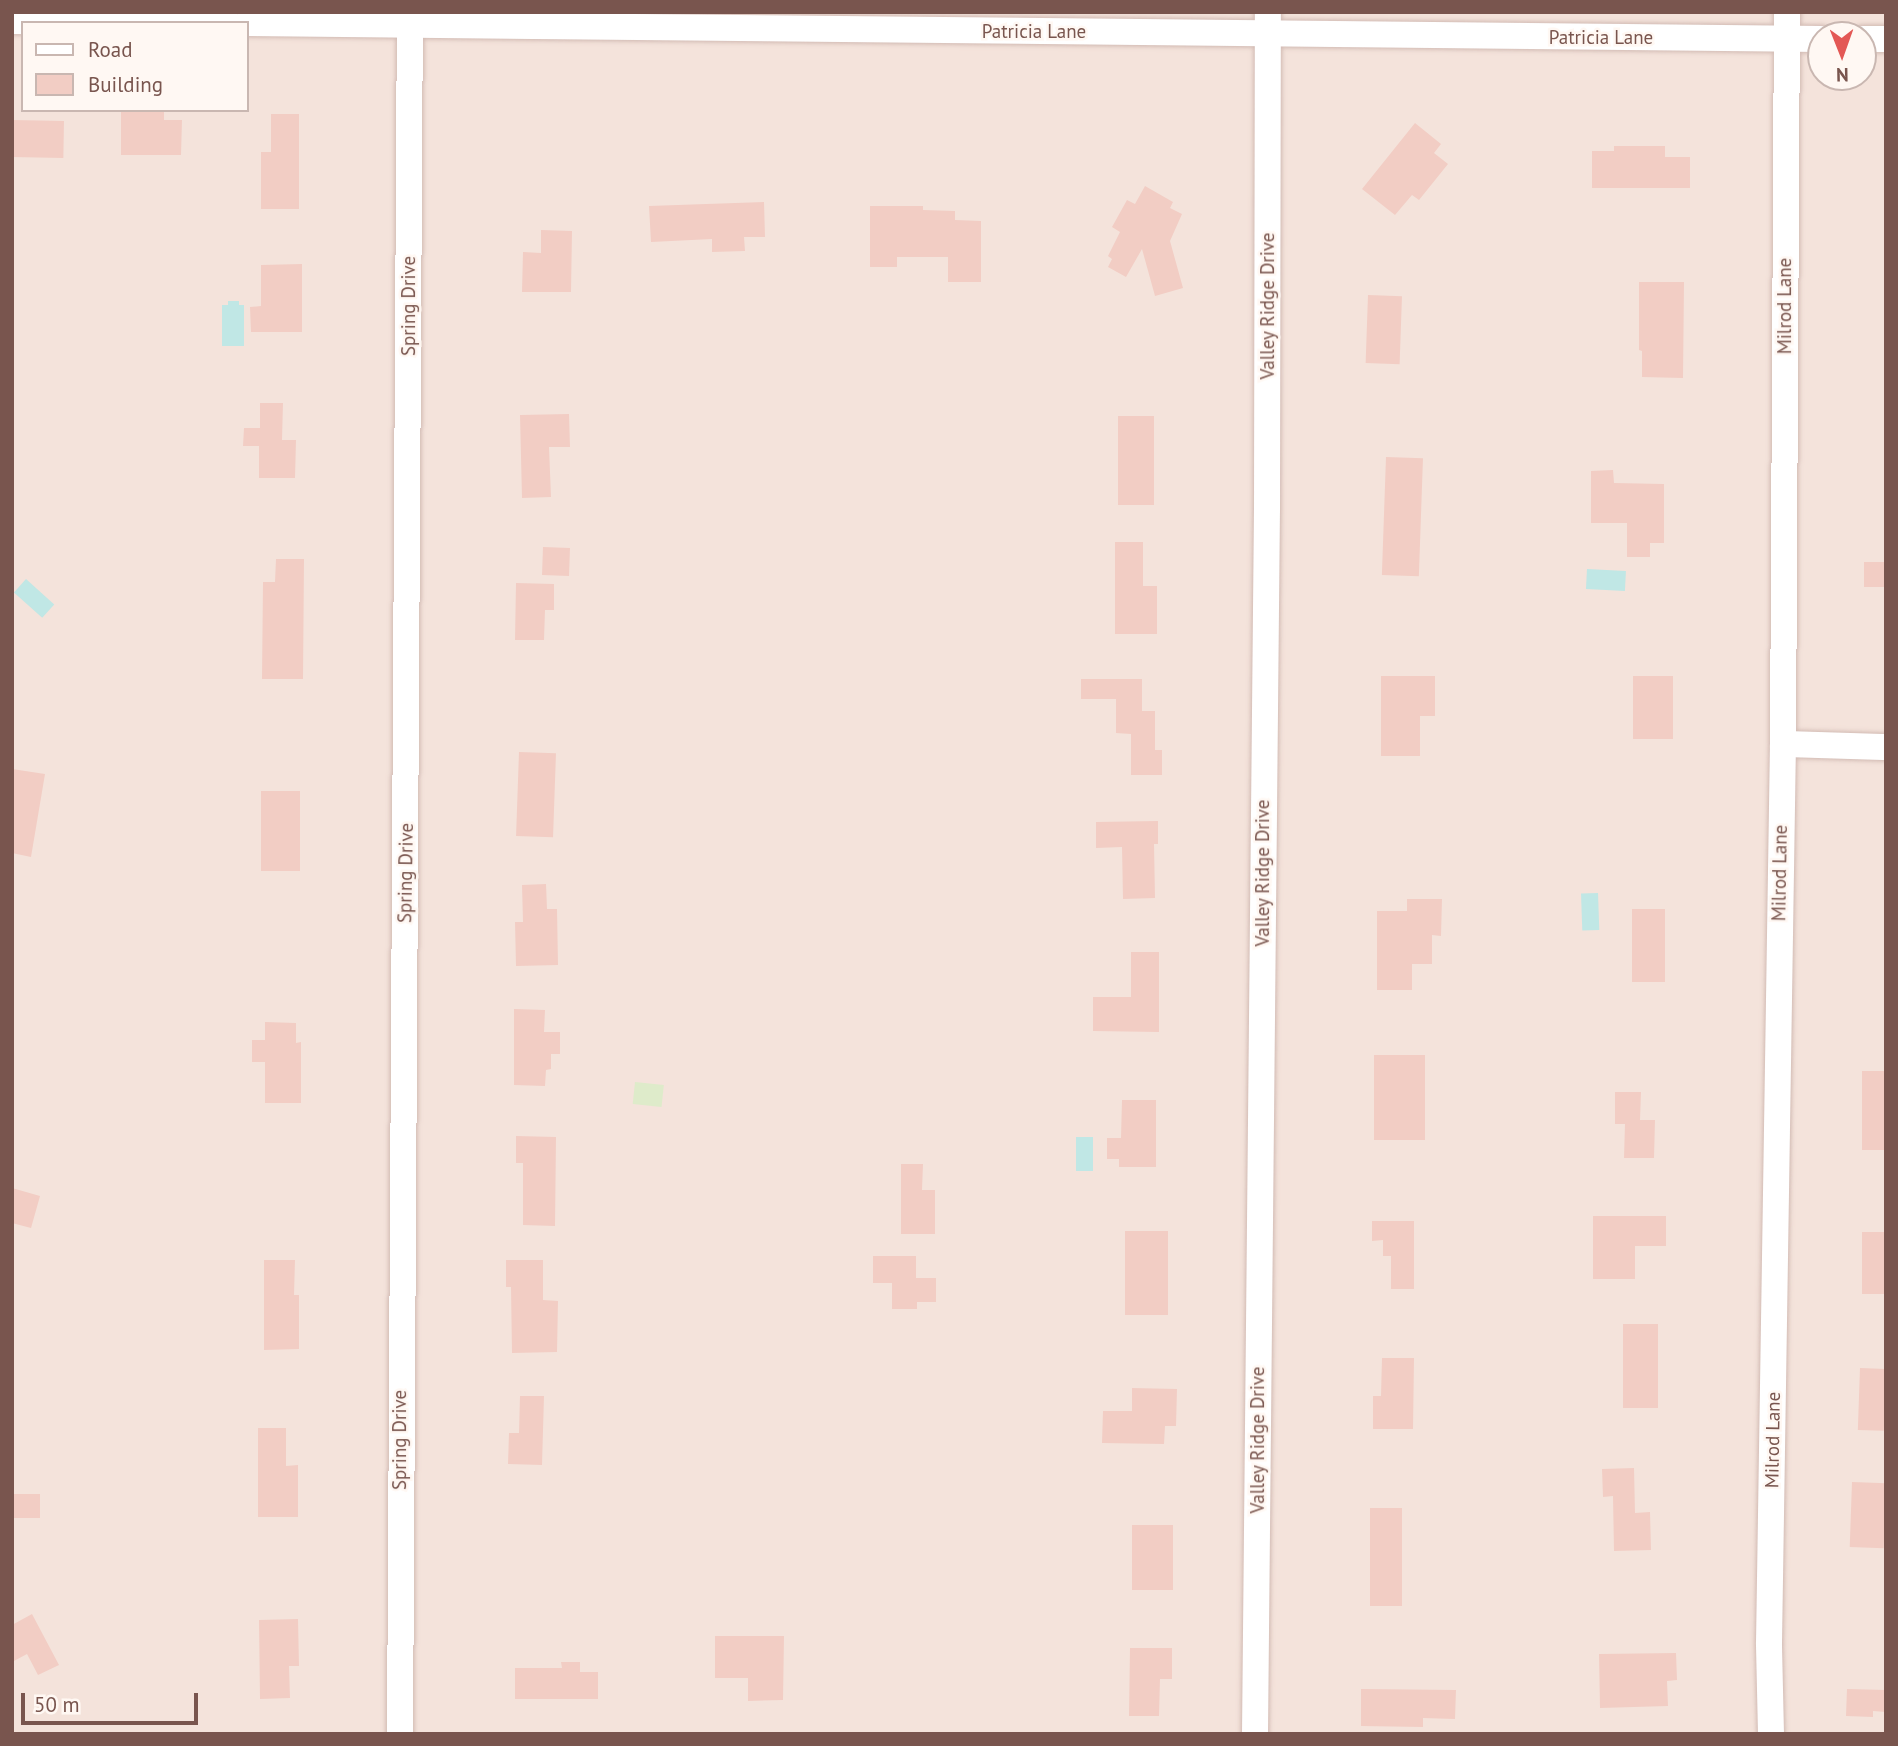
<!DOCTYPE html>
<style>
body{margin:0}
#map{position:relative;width:1898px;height:1746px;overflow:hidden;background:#fcf3ec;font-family:"PT Sans",sans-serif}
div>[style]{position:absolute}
.residential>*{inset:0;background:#f4e3db}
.green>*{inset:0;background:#deebca;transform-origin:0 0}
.water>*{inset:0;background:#c0e7e5;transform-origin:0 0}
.building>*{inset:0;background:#f2cdc4;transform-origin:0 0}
.roads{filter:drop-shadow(0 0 2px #d2bbb4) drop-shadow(0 0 2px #d2bbb4)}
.minor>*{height:26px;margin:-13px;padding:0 13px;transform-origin:13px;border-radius:13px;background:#fff}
span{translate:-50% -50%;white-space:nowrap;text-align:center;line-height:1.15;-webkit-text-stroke:5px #fff8f3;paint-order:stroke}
.street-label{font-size:19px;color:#79554e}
.frame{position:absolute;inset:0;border:14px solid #79554e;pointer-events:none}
.legend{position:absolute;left:21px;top:21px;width:228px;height:91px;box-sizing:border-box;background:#fff8f3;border:2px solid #c9b7b1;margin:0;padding:9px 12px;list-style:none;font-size:21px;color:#79554e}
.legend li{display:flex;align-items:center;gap:14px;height:35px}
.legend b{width:35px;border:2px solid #c9b7b1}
.north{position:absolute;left:1807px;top:21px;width:70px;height:70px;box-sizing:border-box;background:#fff8f3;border:2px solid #c9b7b1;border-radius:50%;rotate:179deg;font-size:19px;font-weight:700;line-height:28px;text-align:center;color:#79554e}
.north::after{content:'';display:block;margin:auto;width:24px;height:32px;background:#e35855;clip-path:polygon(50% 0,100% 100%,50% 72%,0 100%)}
.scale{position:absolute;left:21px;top:1693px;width:177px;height:32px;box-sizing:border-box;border:4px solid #79554e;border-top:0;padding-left:9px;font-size:21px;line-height:24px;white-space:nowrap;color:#79554e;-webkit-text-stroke:5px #fff8f3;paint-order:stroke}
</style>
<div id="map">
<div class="residential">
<i style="clip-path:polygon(evenodd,12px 12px,1886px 12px,1886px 1734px,12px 1734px,12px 12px,23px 23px,247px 23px,247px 110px,23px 110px,23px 23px,12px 12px,1821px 35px,1863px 35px,1863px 77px,1821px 77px,1821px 35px)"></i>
</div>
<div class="green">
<i style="left:635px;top:1082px;width:29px;height:22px;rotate:6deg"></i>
</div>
<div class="water">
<i style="clip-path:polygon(228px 301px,239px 301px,239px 305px,244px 305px,244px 346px,222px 346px,222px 305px,228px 305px)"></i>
<i style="left:1587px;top:569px;width:39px;height:20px;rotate:3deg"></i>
<i style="left:26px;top:579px;width:38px;height:18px;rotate:42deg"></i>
<i style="left:1598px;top:893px;width:37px;height:17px;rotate:88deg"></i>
<i style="left:1076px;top:1137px;width:17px;height:34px"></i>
</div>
<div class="building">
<i style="clip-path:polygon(121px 112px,164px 112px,164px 120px,182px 120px,181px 155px,121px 155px)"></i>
<i style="clip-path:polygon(271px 114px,299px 114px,299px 209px,261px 209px,261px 152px,271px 152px)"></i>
<i style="left:12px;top:120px;width:52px;height:37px;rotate:1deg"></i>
<i style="clip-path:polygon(1415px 123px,1441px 144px,1434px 153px,1448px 164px,1419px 200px,1412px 195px,1395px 215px,1362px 189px)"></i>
<i style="clip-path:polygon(1614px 146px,1665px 146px,1665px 157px,1690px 157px,1690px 188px,1592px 188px,1592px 151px,1614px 151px)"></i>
<i style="clip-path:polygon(1145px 186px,1173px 202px,1170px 208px,1182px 214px,1170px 241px,1183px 288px,1155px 296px,1142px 249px,1126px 277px,1108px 267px,1112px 259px,1108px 256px,1120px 232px,1112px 227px,1127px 200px,1135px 204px)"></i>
<i style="clip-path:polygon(764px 202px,765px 237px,744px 237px,745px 251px,712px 252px,712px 239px,651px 242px,649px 206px)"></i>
<i style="clip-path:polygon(870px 206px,923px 206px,923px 210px,955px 211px,955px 220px,981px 221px,981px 282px,948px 282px,948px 257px,897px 257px,897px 267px,870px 267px)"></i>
<i style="clip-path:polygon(541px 230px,572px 231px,571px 292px,522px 292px,523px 252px,541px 253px)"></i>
<i style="clip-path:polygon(302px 264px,302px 332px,251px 332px,250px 307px,261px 306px,261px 265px)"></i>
<i style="clip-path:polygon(1639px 282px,1684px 282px,1683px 378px,1642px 377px,1642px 351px,1639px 350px)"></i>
<i style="left:1368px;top:295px;width:34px;height:68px;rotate:2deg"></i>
<i style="clip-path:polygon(260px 403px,283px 403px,282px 440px,296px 440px,295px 478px,259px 478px,259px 446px,243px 446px,244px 428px,260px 428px)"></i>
<i style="clip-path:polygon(569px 414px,570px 447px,549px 447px,551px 497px,522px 498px,520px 415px)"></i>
<i style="left:1118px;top:416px;width:36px;height:89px"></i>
<i style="left:1386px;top:457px;width:37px;height:118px;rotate:2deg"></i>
<i style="clip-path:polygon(1613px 470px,1614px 483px,1664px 484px,1664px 543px,1650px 543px,1650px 557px,1627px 557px,1627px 523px,1591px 523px,1591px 471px)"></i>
<i style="clip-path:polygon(1115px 542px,1143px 542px,1143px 586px,1157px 586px,1157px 634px,1115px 634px)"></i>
<i style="left:543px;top:547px;width:27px;height:28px;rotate:2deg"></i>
<i style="clip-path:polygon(276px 559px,304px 559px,303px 679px,262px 679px,263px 582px,275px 582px)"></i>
<i style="left:1864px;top:562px;width:22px;height:25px"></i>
<i style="clip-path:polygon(516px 583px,554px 584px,554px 610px,545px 610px,544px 640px,515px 640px)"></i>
<i style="clip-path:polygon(1381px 676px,1435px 676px,1435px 716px,1420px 716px,1420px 756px,1381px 756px)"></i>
<i style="left:1633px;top:676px;width:40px;height:63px"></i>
<i style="clip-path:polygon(1081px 679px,1142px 679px,1142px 711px,1155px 711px,1155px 750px,1162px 750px,1162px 775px,1131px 775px,1131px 734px,1116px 733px,1116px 699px,1081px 699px)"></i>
<i style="left:519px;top:752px;width:37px;height:84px;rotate:2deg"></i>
<i style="clip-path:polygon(12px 769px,45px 774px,31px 857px,12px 853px)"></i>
<i style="left:261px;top:791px;width:39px;height:80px"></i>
<i style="clip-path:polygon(1158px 821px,1158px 844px,1154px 844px,1155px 898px,1123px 899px,1122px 847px,1096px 848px,1096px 822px)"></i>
<i style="clip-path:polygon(546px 884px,547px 909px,557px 909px,558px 965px,516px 966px,515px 922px,523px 922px,522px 885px)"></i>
<i style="clip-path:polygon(1407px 899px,1442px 899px,1441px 936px,1432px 935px,1432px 964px,1412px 964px,1412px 990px,1377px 990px,1377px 911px,1407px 911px)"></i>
<i style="left:1632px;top:909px;width:33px;height:73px"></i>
<i style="clip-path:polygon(1131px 952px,1159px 952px,1159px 1032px,1093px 1031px,1093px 997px,1131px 997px)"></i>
<i style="clip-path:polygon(514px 1009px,545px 1010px,544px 1032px,560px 1032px,560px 1054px,551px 1054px,551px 1069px,546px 1070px,545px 1086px,514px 1085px)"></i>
<i style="clip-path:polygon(265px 1022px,296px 1023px,296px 1043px,301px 1042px,301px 1103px,265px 1103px,265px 1062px,252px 1062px,252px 1040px,265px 1040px)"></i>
<i style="left:1374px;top:1055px;width:51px;height:85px"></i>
<i style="left:1886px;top:1071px;width:79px;height:24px;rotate:90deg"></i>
<i style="clip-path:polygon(1615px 1092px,1641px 1092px,1640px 1120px,1655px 1120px,1654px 1158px,1624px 1158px,1625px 1124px,1615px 1124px)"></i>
<i style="clip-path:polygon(1122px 1100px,1156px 1100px,1156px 1167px,1119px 1167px,1119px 1159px,1107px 1159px,1107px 1138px,1121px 1138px)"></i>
<i style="clip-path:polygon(516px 1136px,556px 1137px,555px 1226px,523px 1225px,523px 1163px,516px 1163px)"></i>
<i style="clip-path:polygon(901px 1164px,923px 1164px,922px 1190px,935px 1190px,935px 1234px,901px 1234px)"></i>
<i style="clip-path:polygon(12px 1188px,40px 1196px,31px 1228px,12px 1223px)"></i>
<i style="clip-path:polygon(1593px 1216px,1666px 1216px,1666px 1246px,1635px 1246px,1635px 1279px,1593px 1279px)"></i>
<i style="clip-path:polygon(1372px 1221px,1414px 1221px,1414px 1289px,1391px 1289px,1391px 1256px,1383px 1256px,1383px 1240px,1372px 1241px)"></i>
<i style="left:1125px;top:1231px;width:43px;height:84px"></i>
<i style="left:1862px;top:1232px;width:24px;height:62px"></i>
<i style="clip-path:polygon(873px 1256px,916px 1256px,916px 1278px,936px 1278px,936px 1302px,917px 1302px,917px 1309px,892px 1309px,892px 1283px,873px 1283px)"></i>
<i style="clip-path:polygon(264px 1260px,295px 1260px,294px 1295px,299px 1295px,299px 1349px,264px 1350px)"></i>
<i style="clip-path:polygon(506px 1260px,543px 1260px,543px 1300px,558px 1301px,557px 1352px,512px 1353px,511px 1287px,506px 1287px)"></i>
<i style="left:1623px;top:1324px;width:35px;height:84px"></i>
<i style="clip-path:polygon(1382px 1358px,1414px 1358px,1413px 1429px,1373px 1429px,1373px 1396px,1381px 1396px)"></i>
<i style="left:1860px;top:1368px;width:26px;height:62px;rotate:2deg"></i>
<i style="clip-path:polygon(1132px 1388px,1177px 1389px,1176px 1426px,1165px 1426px,1164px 1444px,1102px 1443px,1103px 1411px,1132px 1411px)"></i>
<i style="clip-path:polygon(520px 1396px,544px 1396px,542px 1465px,508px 1464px,509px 1433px,519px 1433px)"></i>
<i style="clip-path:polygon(258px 1428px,286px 1428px,286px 1466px,298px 1465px,298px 1517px,258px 1517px)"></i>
<i style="clip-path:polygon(1634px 1468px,1635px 1513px,1650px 1512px,1651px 1550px,1614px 1551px,1613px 1496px,1603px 1497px,1602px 1469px)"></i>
<i style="left:1852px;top:1482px;width:34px;height:65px;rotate:2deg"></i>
<i style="left:12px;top:1494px;width:28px;height:24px"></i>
<i style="left:1370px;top:1508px;width:32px;height:98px"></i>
<i style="left:1132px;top:1525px;width:41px;height:65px"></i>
<i style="clip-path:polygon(32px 1614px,59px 1665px,38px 1675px,27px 1654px,12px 1662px,12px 1625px)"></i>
<i style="clip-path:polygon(298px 1619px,299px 1666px,289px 1666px,290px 1698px,260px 1699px,259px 1620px)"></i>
<i style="clip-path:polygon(715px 1636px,784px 1636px,783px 1700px,748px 1701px,748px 1678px,715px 1678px)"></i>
<i style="clip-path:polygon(1130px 1648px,1172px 1648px,1172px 1679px,1160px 1679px,1159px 1716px,1129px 1716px)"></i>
<i style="clip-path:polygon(1676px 1653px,1677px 1680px,1667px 1681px,1668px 1706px,1600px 1708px,1599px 1654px)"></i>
<i style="clip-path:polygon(561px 1662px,580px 1662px,580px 1672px,598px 1672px,598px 1699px,515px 1699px,515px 1668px,562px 1668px)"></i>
<i style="clip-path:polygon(1361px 1689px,1456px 1690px,1455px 1719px,1423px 1718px,1423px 1727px,1361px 1726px)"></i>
<i style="clip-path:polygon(1847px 1689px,1886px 1690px,1886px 1712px,1873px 1711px,1873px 1717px,1846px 1716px)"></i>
</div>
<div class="roads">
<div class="minor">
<i style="left:12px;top:21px;width:216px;rotate:0.5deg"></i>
<i style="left:247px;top:23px;width:1574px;rotate:0.58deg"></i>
<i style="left:1863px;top:39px;width:23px"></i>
<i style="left:1783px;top:744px;width:103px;rotate:1.7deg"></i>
<i style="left:400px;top:1734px;width:1722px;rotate:-89.67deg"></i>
<i style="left:1255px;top:1734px;width:1225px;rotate:-89.44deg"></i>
<i style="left:1267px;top:509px;width:497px;rotate:-89.9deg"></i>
<i style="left:1771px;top:1734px;width:91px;rotate:-91.3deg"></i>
<i style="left:1769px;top:1643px;width:899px;rotate:-89.11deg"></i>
<i style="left:1783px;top:744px;width:732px;rotate:-89.69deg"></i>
</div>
</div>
<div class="street-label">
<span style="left:1034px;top:32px">Patricia Lane</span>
<span style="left:1601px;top:38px">Patricia Lane</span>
<span style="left:409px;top:306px;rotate:-90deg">Spring Drive</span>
<span style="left:1268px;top:306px;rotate:-90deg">Valley Ridge Drive</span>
<span style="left:1785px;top:306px;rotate:-90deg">Milrod Lane</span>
<span style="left:406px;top:873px;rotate:-89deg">Spring Drive</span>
<span style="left:1263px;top:873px;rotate:-90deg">Valley Ridge Drive</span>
<span style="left:1780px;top:873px;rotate:-89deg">Milrod Lane</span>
<span style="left:400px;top:1440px;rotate:-90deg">Spring Drive</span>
<span style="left:1258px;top:1440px;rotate:-90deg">Valley Ridge Drive</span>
<span style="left:1773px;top:1440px;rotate:-89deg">Milrod Lane</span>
</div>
<div class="frame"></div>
<ul class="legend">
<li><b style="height:9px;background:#fff"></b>Road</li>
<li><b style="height:19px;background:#f2cdc4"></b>Building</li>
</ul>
<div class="north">N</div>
<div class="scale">50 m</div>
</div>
